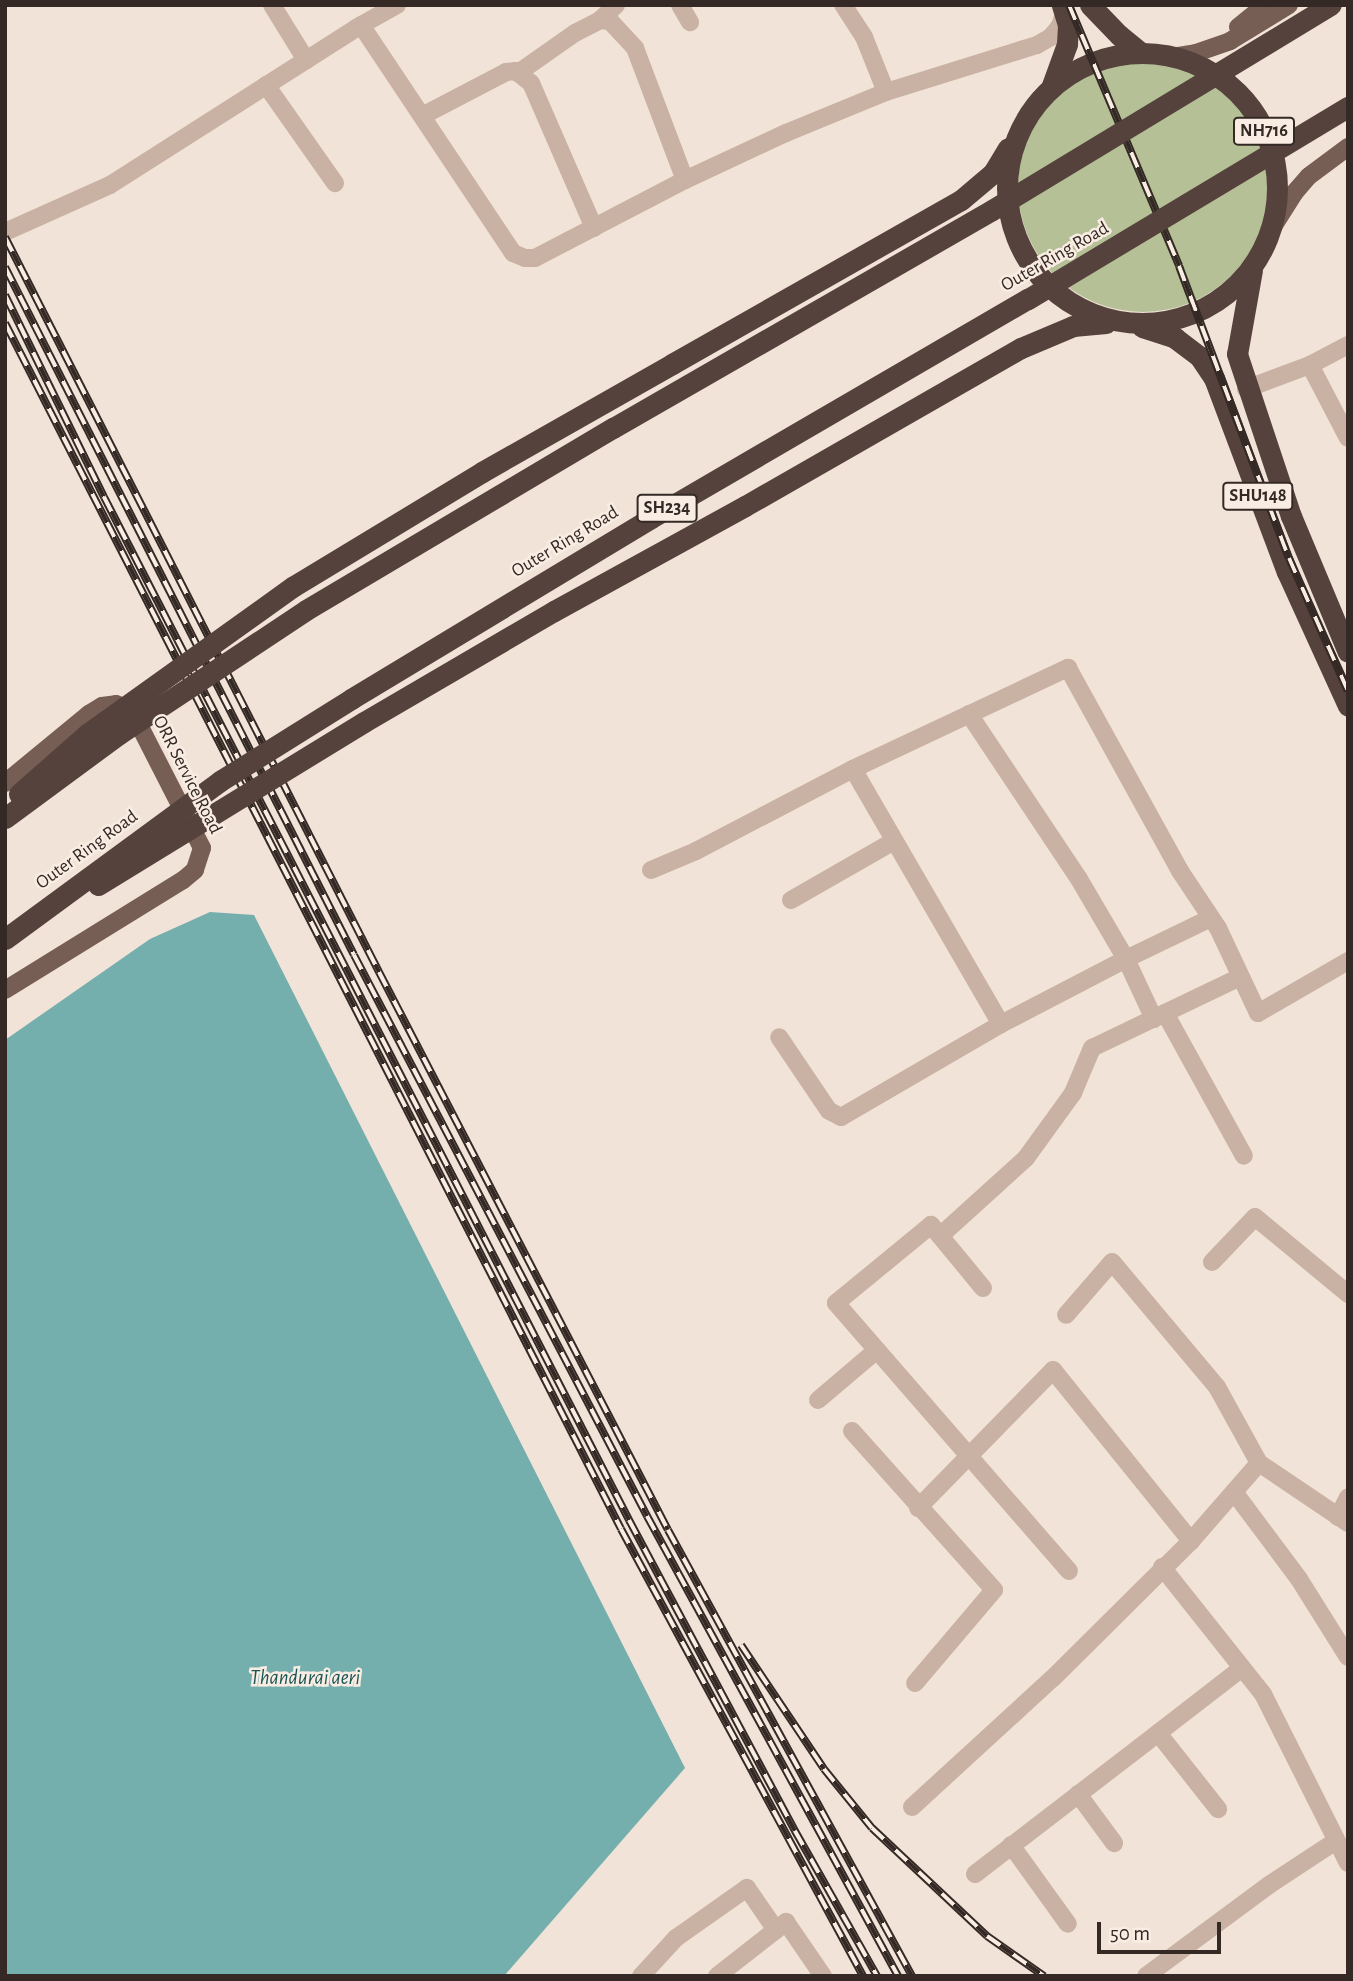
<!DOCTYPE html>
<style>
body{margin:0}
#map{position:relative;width:1353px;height:1981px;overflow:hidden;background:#f1e3d7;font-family:"Alegreya Sans",sans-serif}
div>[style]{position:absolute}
.green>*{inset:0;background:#b5c097}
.round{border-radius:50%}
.water>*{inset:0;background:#75afad}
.minor>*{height:18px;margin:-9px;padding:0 9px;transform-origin:9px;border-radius:9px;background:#c9b2a3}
.major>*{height:18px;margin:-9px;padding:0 9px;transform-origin:9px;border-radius:9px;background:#765e55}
.highway>*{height:21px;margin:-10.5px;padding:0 10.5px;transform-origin:10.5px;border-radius:10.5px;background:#55423c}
.highway>.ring{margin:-10.5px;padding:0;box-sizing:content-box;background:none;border:21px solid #55423c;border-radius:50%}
.rail>*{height:8px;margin-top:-4px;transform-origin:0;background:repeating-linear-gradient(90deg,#f9ede3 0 16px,#342925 0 32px);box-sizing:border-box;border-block:2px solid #342925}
.highway-bridge>*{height:21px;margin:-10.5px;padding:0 10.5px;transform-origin:10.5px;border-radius:10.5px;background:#55423c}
span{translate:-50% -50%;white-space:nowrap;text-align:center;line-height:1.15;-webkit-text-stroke:5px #f9ede3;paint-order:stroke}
.shield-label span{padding:2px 5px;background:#f9ede3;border:2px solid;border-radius:5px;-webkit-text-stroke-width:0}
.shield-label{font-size:18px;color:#342925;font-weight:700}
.street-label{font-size:19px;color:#342925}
.water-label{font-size:21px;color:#1a5556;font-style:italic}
.frame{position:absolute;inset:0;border:7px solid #342925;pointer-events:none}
.scale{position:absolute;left:1097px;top:1922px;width:124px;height:32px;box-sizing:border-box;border:4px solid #342925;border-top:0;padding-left:9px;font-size:21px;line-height:24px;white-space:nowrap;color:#342925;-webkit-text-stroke:5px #f9ede3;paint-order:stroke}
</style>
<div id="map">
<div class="green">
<i class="round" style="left:1018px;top:62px;width:250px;height:250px"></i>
</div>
<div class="water">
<i style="clip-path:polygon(210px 912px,254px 915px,685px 1768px,504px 1976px,5px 1976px,5px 1040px,150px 939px)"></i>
</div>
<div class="minor">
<i style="left:272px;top:5px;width:65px;rotate:58.3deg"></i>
<i style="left:680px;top:5px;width:20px;rotate:60deg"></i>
<i style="left:600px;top:20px;width:22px;rotate:-43deg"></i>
<i style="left:361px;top:25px;width:274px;rotate:56.3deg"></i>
<i style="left:513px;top:253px;width:13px;rotate:23deg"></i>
<i style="left:525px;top:258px;width:10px"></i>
<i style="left:535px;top:258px;width:169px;rotate:-27.5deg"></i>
<i style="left:518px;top:73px;width:70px;rotate:-35.1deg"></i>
<i style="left:575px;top:33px;width:28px;rotate:-27deg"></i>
<i style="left:600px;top:20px;width:10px;rotate:6deg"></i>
<i style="left:610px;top:21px;width:37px;rotate:47deg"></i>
<i style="left:635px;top:48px;width:141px;rotate:69.3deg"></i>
<i style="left:685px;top:180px;width:111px;rotate:-25deg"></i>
<i style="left:786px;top:133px;width:108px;rotate:-22.3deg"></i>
<i style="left:886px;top:92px;width:59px;rotate:-111.8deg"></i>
<i style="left:864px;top:37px;width:38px;rotate:-123deg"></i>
<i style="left:266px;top:85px;width:120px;rotate:54.9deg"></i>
<i style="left:886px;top:92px;width:158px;rotate:-17.3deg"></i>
<i style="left:1037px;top:45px;width:16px;rotate:-30deg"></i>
<i style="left:1051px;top:37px;width:14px;rotate:-51deg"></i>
<i style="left:1060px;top:26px;width:16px;rotate:-72deg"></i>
<i style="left:422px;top:116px;width:95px;rotate:-27.6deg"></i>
<i style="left:506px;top:72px;width:10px;rotate:-6deg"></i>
<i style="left:516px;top:71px;width:19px;rotate:39deg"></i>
<i style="left:531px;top:83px;width:158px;rotate:66.5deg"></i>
<i style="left:5px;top:232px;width:115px;rotate:-24.1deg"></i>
<i style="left:110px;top:185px;width:292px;rotate:-32.5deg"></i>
<i style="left:356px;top:28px;width:47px;rotate:-29.3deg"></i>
<i style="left:1310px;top:365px;width:43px;rotate:-27.8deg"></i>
<i style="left:1246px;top:389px;width:68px;rotate:-20.6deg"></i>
<i style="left:1310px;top:365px;width:82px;rotate:62.5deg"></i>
<i style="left:969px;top:714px;width:198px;rotate:56.3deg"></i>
<i style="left:1079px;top:879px;width:93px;rotate:59.6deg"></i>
<i style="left:1126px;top:959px;width:141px;rotate:152.5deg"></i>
<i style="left:853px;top:769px;width:238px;rotate:-25.2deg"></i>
<i style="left:1068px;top:668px;width:232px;rotate:61.1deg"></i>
<i style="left:1180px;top:871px;width:69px;rotate:56.3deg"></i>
<i style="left:1218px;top:928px;width:94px;rotate:64.8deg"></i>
<i style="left:1258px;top:1013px;width:104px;rotate:-30deg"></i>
<i style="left:651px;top:870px;width:49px;rotate:-22.9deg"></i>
<i style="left:696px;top:851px;width:177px;rotate:-27.6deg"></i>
<i style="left:853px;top:769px;width:295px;rotate:59.9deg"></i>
<i style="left:1001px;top:1024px;width:185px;rotate:149.8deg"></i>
<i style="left:841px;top:1117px;width:13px;rotate:-153deg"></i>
<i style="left:829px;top:1111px;width:89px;rotate:-124deg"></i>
<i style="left:791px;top:900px;width:119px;rotate:-29.8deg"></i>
<i style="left:1165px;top:1013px;width:163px;rotate:61.1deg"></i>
<i style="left:1154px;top:1019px;width:66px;rotate:-115deg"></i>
<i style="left:1126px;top:959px;width:94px;rotate:-25.8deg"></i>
<i style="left:940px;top:1236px;width:116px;rotate:-42.2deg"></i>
<i style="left:1026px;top:1158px;width:80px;rotate:-54.1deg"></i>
<i style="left:1073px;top:1093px;width:49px;rotate:-67.1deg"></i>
<i style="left:1092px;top:1048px;width:164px;rotate:-25.6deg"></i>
<i style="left:1212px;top:1262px;width:62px;rotate:-46.3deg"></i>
<i style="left:1255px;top:1217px;width:121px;rotate:39.6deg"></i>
<i style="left:983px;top:1288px;width:82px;rotate:-129.5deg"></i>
<i style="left:931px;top:1225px;width:123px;rotate:140.6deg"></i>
<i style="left:836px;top:1303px;width:355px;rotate:49deg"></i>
<i style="left:818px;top:1400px;width:77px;rotate:-40.3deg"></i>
<i style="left:852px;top:1431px;width:213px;rotate:48.2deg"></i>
<i style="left:994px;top:1590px;width:122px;rotate:130.3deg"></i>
<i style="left:1259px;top:1463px;width:107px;rotate:34deg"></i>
<i style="left:1234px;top:1492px;width:109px;rotate:53.2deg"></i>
<i style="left:1299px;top:1579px;width:92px;rotate:57.9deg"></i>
<i style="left:918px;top:1508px;width:193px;rotate:-45.6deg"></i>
<i style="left:1053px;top:1370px;width:220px;rotate:51.1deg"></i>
<i style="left:1338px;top:1517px;width:22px;rotate:-63deg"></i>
<i style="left:1162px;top:1567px;width:162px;rotate:51.5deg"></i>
<i style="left:1263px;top:1694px;width:189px;rotate:63.3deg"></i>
<i style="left:1158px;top:1733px;width:106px;rotate:-37.7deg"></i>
<i style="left:1078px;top:1794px;width:61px;rotate:53.7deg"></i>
<i style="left:912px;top:1807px;width:191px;rotate:-42.5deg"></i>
<i style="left:1053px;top:1678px;width:194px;rotate:-44.8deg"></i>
<i style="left:1191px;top:1541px;width:103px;rotate:-48.9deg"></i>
<i style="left:1259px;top:1463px;width:87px;rotate:-118.9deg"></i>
<i style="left:1217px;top:1387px;width:163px;rotate:-130deg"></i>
<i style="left:1112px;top:1262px;width:70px;rotate:131deg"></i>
<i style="left:1011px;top:1845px;width:97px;rotate:54.2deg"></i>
<i style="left:975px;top:1874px;width:231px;rotate:-37.6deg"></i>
<i style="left:1158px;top:1733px;width:97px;rotate:51.7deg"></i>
<i style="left:641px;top:1976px;width:52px;rotate:-47.4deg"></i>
<i style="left:676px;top:1938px;width:87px;rotate:-35.2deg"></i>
<i style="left:747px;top:1888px;width:51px;rotate:55.4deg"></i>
<i style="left:717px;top:1976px;width:88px;rotate:-38deg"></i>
<i style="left:786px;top:1922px;width:65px;rotate:55.6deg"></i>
<i style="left:1146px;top:1976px;width:153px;rotate:-36.5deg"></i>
<i style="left:1269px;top:1885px;width:80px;rotate:-33.3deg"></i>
</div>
<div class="major">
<i style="left:1238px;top:27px;width:35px;rotate:-39deg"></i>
<i style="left:1172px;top:57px;width:24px;rotate:-9deg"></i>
<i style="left:1196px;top:53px;width:36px;rotate:-19deg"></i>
<i style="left:1230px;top:41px;width:69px;rotate:-31.4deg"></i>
<i style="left:1271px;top:230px;width:45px;rotate:-57.7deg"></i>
<i style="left:1295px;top:192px;width:21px;rotate:-49deg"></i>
<i style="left:1309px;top:176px;width:49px;rotate:-36.6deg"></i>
<i style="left:5px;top:783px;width:109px;rotate:-39.4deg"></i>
<i style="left:89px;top:714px;width:15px;rotate:-32deg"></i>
<i style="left:102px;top:706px;width:14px;rotate:-8deg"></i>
<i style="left:116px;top:704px;width:13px;rotate:23deg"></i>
<i style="left:128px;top:709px;width:11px;rotate:49deg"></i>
<i style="left:135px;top:717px;width:147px;rotate:62.9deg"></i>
<i style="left:202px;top:848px;width:23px;rotate:108deg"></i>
<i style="left:195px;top:870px;width:16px;rotate:140deg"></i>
<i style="left:183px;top:880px;width:209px;rotate:148.3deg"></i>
</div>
<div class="highway">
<i style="left:1090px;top:5px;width:42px;rotate:46deg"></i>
<i style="left:1119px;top:35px;width:28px;rotate:39deg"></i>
<i class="ring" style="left:1007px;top:53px;width:249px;height:249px"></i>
<i style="left:1051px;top:88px;width:47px;rotate:-70deg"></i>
<i style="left:1067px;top:44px;width:19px;rotate:-87deg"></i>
<i style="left:1068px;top:25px;width:21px;rotate:-107deg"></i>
<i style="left:1252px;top:270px;width:85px;rotate:100.1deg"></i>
<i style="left:1237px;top:354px;width:171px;rotate:71.6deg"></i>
<i style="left:1291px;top:516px;width:147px;rotate:67.3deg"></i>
<i style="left:1142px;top:327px;width:35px;rotate:18deg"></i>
<i style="left:1175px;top:338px;width:30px;rotate:37deg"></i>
<i style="left:1199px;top:356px;width:27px;rotate:56deg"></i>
<i style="left:1214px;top:378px;width:207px;rotate:69.4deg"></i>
<i style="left:1287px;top:572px;width:147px;rotate:65.5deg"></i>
<i style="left:672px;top:364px;width:332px;rotate:-29.6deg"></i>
<i style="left:961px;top:200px;width:42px;rotate:-40.2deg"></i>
<i style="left:993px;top:173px;width:29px;rotate:-59deg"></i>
<i style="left:745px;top:506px;width:318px;rotate:-29.8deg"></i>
<i style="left:1021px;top:348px;width:56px;rotate:-22.9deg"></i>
<i style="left:1073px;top:326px;width:33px;rotate:-5deg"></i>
</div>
<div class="rail">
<i style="left:1069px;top:5px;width:283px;rotate:67.1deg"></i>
<i style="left:1179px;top:266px;width:312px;rotate:69.4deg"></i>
<i style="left:1289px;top:558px;width:145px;rotate:66.1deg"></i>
<i style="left:5px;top:237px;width:825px;rotate:63.03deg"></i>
<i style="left:379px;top:972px;width:628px;rotate:62.62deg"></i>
<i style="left:668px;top:1530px;width:508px;rotate:61.32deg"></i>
<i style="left:5px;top:267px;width:771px;rotate:63.1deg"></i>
<i style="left:354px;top:955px;width:633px;rotate:62.42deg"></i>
<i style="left:647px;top:1516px;width:524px;rotate:61.38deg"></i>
<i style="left:5px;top:295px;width:225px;rotate:63.9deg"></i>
<i style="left:104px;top:497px;width:1150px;rotate:62.83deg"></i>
<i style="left:629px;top:1520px;width:353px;rotate:61.9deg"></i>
<i style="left:795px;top:1831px;width:167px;rotate:60.5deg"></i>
<i style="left:5px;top:323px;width:1354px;rotate:62.94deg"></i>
<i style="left:621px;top:1529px;width:508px;rotate:61.57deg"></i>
<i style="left:741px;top:1645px;width:149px;rotate:56.2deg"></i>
<i style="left:824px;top:1769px;width:76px;rotate:50.9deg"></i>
<i style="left:872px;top:1828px;width:158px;rotate:43.2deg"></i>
<i style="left:987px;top:1936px;width:70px;rotate:35.1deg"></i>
</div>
<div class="highway-bridge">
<i style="left:19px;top:794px;width:91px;rotate:-41.4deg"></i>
<i style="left:87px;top:734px;width:254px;rotate:-35.6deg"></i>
<i style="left:294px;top:586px;width:220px;rotate:-31.2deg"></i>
<i style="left:482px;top:472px;width:219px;rotate:-29.6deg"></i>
<i style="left:5px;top:818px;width:142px;rotate:-36.4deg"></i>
<i style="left:119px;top:734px;width:224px;rotate:-33.5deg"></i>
<i style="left:306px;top:610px;width:357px;rotate:-30.7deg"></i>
<i style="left:613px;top:428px;width:437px;rotate:-29.9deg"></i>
<i style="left:992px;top:210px;width:396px;rotate:-31.2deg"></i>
<i style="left:98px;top:885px;width:312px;rotate:-31.5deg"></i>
<i style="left:364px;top:722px;width:220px;rotate:-30.3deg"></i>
<i style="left:554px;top:611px;width:218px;rotate:-28.8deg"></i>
<i style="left:5px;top:939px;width:267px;rotate:-36.3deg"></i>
<i style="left:220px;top:781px;width:155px;rotate:-32deg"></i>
<i style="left:351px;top:699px;width:350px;rotate:-31.1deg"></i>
<i style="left:651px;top:518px;width:436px;rotate:-30.2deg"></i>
<i style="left:1028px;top:299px;width:373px;rotate:-31deg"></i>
</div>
<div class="shield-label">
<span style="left:1264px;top:131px">NH716</span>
<span style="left:1258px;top:496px">SHU148</span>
<span style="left:667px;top:508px">SH234</span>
</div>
<div class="street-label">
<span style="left:1055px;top:257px;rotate:-30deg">Outer Ring Road</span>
<span style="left:565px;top:542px;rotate:-31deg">Outer Ring Road</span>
<span style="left:187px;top:775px;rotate:63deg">ORR Service Road</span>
<span style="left:87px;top:850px;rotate:-36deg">Outer Ring Road</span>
</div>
<div class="water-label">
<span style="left:305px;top:1678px">Thandurai aeri</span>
</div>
<div class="frame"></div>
<div class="scale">50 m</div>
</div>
